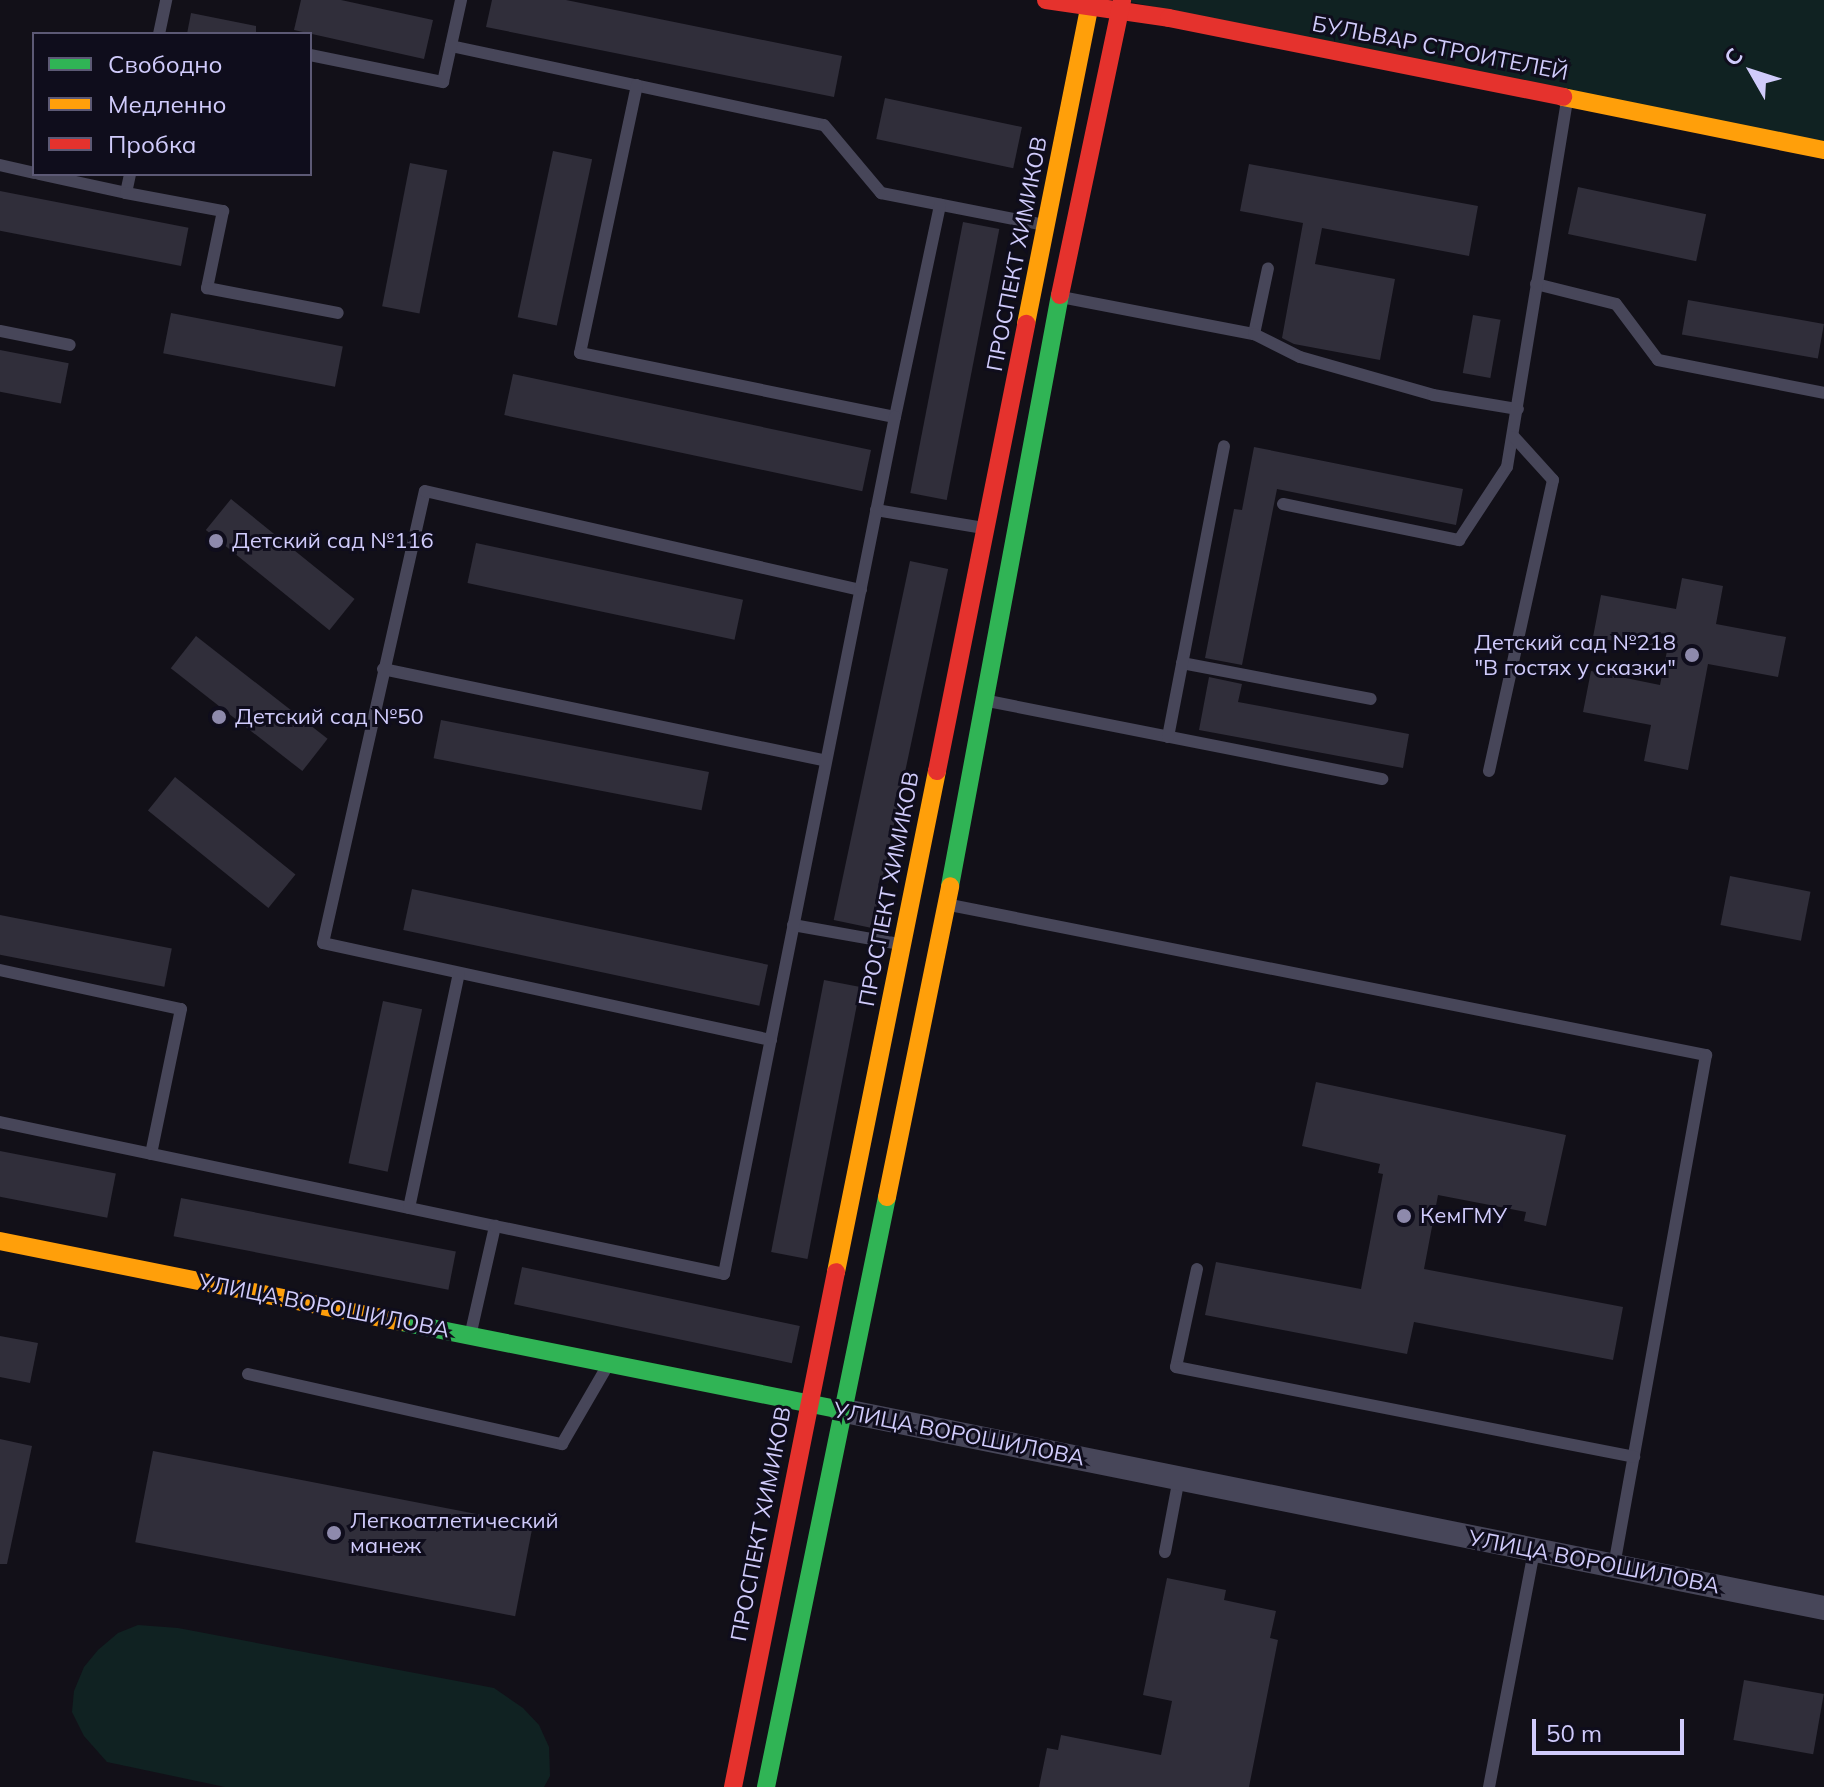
<!DOCTYPE html>
<meta charset="utf-8">
<style>
body{margin:0}
#map{position:relative;width:1824px;height:1787px;overflow:hidden;background:#121018;font-family:Mulish,sans-serif}
div>[style]{position:absolute}
.green>*{inset:0;background:#102222}
.building>*{inset:0;background:#302e3a;transform-origin:0 0}
.lane>*{height:12px;margin:-6px;padding:0 6px;transform-origin:6px;border-radius:6px;background:#474659}
.street>*{height:24px;margin:-12px;padding:0 12px;transform-origin:12px;border-radius:12px;background:#474659}
.fast>*{height:18px;margin:-9px;padding:0 9px;transform-origin:9px;border-radius:9px;background:#30b455}
.slow>*{height:18px;margin:-9px;padding:0 9px;transform-origin:9px;border-radius:9px;background:#ff9f0a}
.jam>*{height:18px;margin:-9px;padding:0 9px;transform-origin:9px;border-radius:9px;background:#e5322d}
.dots>*{width:22px;height:22px;translate:-50% -50%;box-sizing:border-box;border:4px solid #0f0d1c;border-radius:50%}
span{translate:-50% -50%;white-space:nowrap;text-align:center;line-height:1.15;-webkit-text-stroke:6px #0f0d1c;paint-order:stroke}
.street-label{font-size:22px;color:#d0cbfb}
.poi-label{font-size:22px;color:#d0cbfb}
.left{translate:0 -50%;text-align:left}
.right{translate:-100% -50%;text-align:right}
.legend{position:absolute;left:32px;top:32px;width:280px;height:144px;box-sizing:border-box;background:#0f0d1c;border:2px solid #5c5975;margin:0;padding:10px 14px;list-style:none;font-size:24px;color:#d0cbfb}
.legend li{display:flex;align-items:center;gap:16px;height:40px}
.legend b{width:40px;border:2px solid #5c5975}
.north{position:absolute;left:1712px;top:32px;width:80px;height:80px;-webkit-text-stroke:6px #0f0d1c;paint-order:stroke;rotate:309deg;font-size:22px;font-weight:700;line-height:32px;text-align:center;color:#d0cbfb}
.north::after{content:'';display:block;margin:auto;width:28px;height:36px;background:#d0cbfb;clip-path:polygon(50% 0,100% 100%,50% 72%,0 100%)}
.scale{position:absolute;left:1532px;top:1719px;width:152px;height:36px;box-sizing:border-box;border:4px solid #d0cbfb;border-top:0;padding-left:10px;font-size:24px;line-height:28px;white-space:nowrap;color:#d0cbfb;-webkit-text-stroke:6px #0f0d1c;paint-order:stroke}
</style>
<div id="map">
<div class="green">
<i style="clip-path:polygon(1122px 0,1824px 0,1824px 150px)"></i>
<i style="clip-path:polygon(138px 1625px,178px 1628px,494px 1688px,523px 1708px,539px 1725px,549px 1747px,550px 1776px,544px 1787px,225px 1787px,107px 1762px,84px 1736px,72px 1712px,74px 1691px,84px 1667px,98px 1650px,118px 1633px)"></i>
</div>
<div class="building">
<i style="clip-path:polygon(301px 0,341px 0,433px 20px,424px 59px,294px 30px)"></i>
<i style="clip-path:polygon(492px 0,566px 0,842px 56px,834px 97px,486px 27px)"></i>
<i style="clip-path:polygon(191px 13px,256px 26px,256px 34px,187px 34px)"></i>
<i style="left:885px;top:98px;width:140px;height:42px;rotate:12deg"></i>
<i style="left:553px;top:151px;width:40px;height:170px;rotate:12deg"></i>
<i style="left:410px;top:163px;width:38px;height:146px;rotate:11deg"></i>
<i style="clip-path:polygon(1249px 164px,1478px 206px,1469px 256px,1322px 228px,1315px 264px,1395px 279px,1380px 360px,1294px 344px,1282px 338px,1303px 223px,1240px 211px)"></i>
<i style="left:1578px;top:187px;width:131px;height:48px;rotate:12deg"></i>
<i style="left:0;top:191px;width:192px;height:39px;rotate:11deg"></i>
<i style="left:963px;top:222px;width:37px;height:276px;rotate:11deg"></i>
<i style="left:1688px;top:300px;width:138px;height:35px;rotate:10deg"></i>
<i style="left:171px;top:313px;width:175px;height:41px;rotate:11deg"></i>
<i style="left:1473px;top:315px;width:28px;height:59px;rotate:10deg"></i>
<i style="left:0;top:350px;width:70px;height:41px;rotate:11deg"></i>
<i style="left:513px;top:374px;width:366px;height:42px;rotate:12deg"></i>
<i style="clip-path:polygon(1254px 447px,1463px 489px,1456px 525px,1277px 489px,1242px 665px,1205px 658px,1234px 509px,1242px 510px)"></i>
<i style="left:231px;top:499px;width:159px;height:40px;rotate:39deg"></i>
<i style="left:476px;top:543px;width:273px;height:41px;rotate:12deg"></i>
<i style="left:910px;top:561px;width:39px;height:367px;rotate:12deg"></i>
<i style="clip-path:polygon(1682px 578px,1723px 586px,1716px 624px,1786px 637px,1778px 677px,1708px 664px,1688px 770px,1644px 761px,1651px 725px,1583px 712px,1591px 671px,1660px 685px,1667px 651px,1593px 637px,1601px 595px,1676px 609px)"></i>
<i style="left:196px;top:636px;width:167px;height:41px;rotate:38deg"></i>
<i style="clip-path:polygon(1209px 677px,1242px 684px,1238px 702px,1409px 734px,1403px 768px,1199px 730px)"></i>
<i style="left:441px;top:720px;width:273px;height:39px;rotate:11deg"></i>
<i style="left:175px;top:777px;width:155px;height:43px;rotate:39deg"></i>
<i style="left:1730px;top:876px;width:82px;height:50px;rotate:11deg"></i>
<i style="left:412px;top:889px;width:364px;height:42px;rotate:12deg"></i>
<i style="left:0;top:915px;width:175px;height:39px;rotate:11deg"></i>
<i style="left:824px;top:980px;width:37px;height:277px;rotate:11deg"></i>
<i style="left:383px;top:1001px;width:40px;height:166px;rotate:12deg"></i>
<i style="clip-path:polygon(1316px 1082px,1566px 1135px,1546px 1226px,1524px 1221px,1526px 1212px,1438px 1195px,1424px 1269px,1623px 1307px,1613px 1360px,1414px 1322px,1407px 1354px,1205px 1315px,1216px 1262px,1361px 1289px,1383px 1174px,1378px 1173px,1380px 1164px,1302px 1146px)"></i>
<i style="left:0;top:1151px;width:118px;height:45px;rotate:11deg"></i>
<i style="left:181px;top:1198px;width:280px;height:39px;rotate:11deg"></i>
<i style="left:522px;top:1267px;width:284px;height:38px;rotate:12deg"></i>
<i style="clip-path:polygon(0 1336px,38px 1343px,30px 1383px,0 1377px)"></i>
<i style="clip-path:polygon(0 1439px,32px 1446px,7px 1564px,0 1564px)"></i>
<i style="left:153px;top:1451px;width:387px;height:93px;rotate:11deg"></i>
<i style="clip-path:polygon(1167px 1578px,1226px 1590px,1224px 1600px,1276px 1611px,1270px 1638px,1278px 1640px,1249px 1787px,1039px 1787px,1047px 1748px,1058px 1750px,1061px 1735px,1161px 1755px,1172px 1701px,1143px 1695px)"></i>
<i style="left:1744px;top:1680px;width:81px;height:61px;rotate:10deg"></i>
</div>
<div class="lane">
<i style="left:159px;top:34px;width:35px;rotate:-78deg"></i>
<i style="left:451px;top:46px;width:381px;rotate:12deg"></i>
<i style="left:824px;top:125px;width:89px;rotate:50deg"></i>
<i style="left:881px;top:193px;width:166px;rotate:11.1deg"></i>
<i style="left:310px;top:55px;width:136px;rotate:11.5deg"></i>
<i style="left:443px;top:82px;width:84px;rotate:-77.6deg"></i>
<i style="left:637px;top:85px;width:274px;rotate:102deg"></i>
<i style="left:580px;top:353px;width:321px;rotate:11.5deg"></i>
<i style="left:895px;top:417px;width:217px;rotate:-78deg"></i>
<i style="left:0;top:165px;width:35px;rotate:13deg"></i>
<i style="left:39px;top:174px;width:89px;rotate:12.3deg"></i>
<i style="left:126px;top:193px;width:19px;rotate:-78deg"></i>
<i style="left:126px;top:193px;width:99px;rotate:10.5deg"></i>
<i style="left:223px;top:211px;width:79px;rotate:101.7deg"></i>
<i style="left:207px;top:288px;width:133px;rotate:10.8deg"></i>
<i style="left:1536px;top:284px;width:82px;rotate:14deg"></i>
<i style="left:1616px;top:304px;width:70px;rotate:53.1deg"></i>
<i style="left:1658px;top:360px;width:169px;rotate:11.2deg"></i>
<i style="left:1061px;top:297px;width:197px;rotate:10.9deg"></i>
<i style="left:1254px;top:334px;width:67px;rotate:-78deg"></i>
<i style="left:0;top:331px;width:71px;rotate:11.3deg"></i>
<i style="left:1254px;top:334px;width:51px;rotate:26.6deg"></i>
<i style="left:1300px;top:357px;width:138px;rotate:15.9deg"></i>
<i style="left:1433px;top:395px;width:86px;rotate:9.4deg"></i>
<i style="left:1283px;top:504px;width:180px;rotate:11.6deg"></i>
<i style="left:1459px;top:540px;width:87px;rotate:-56.7deg"></i>
<i style="left:1507px;top:467px;width:371px;rotate:-80.7deg"></i>
<i style="left:876px;top:510px;width:109px;rotate:9.5deg"></i>
<i style="left:1182px;top:663px;width:192px;rotate:10.8deg"></i>
<i style="left:383px;top:669px;width:452px;rotate:11.7deg"></i>
<i style="left:988px;top:701px;width:402px;rotate:11.2deg"></i>
<i style="left:1168px;top:737px;width:296px;rotate:-79.1deg"></i>
<i style="left:1489px;top:771px;width:298px;rotate:-77.6deg"></i>
<i style="left:1553px;top:480px;width:58px;rotate:-132.2deg"></i>
<i style="left:950px;top:905px;width:771px;rotate:11.22deg"></i>
<i style="left:1706px;top:1055px;width:519px;rotate:100.21deg"></i>
<i style="left:793px;top:925px;width:109px;rotate:10.1deg"></i>
<i style="left:0;top:970px;width:185px;rotate:12.2deg"></i>
<i style="left:181px;top:1009px;width:148px;rotate:101.7deg"></i>
<i style="left:771px;top:1040px;width:458px;rotate:-167.8deg"></i>
<i style="left:323px;top:943px;width:463px;rotate:-77.3deg"></i>
<i style="left:425px;top:491px;width:447px;rotate:12.8deg"></i>
<i style="left:0;top:1122px;width:506px;rotate:11.87deg"></i>
<i style="left:409px;top:1208px;width:240px;rotate:-78deg"></i>
<i style="left:1197px;top:1269px;width:100px;rotate:102.1deg"></i>
<i style="left:1176px;top:1367px;width:467px;rotate:11.1deg"></i>
<i style="left:471px;top:1332px;width:109px;rotate:-77.2deg"></i>
<i style="left:495px;top:1226px;width:234px;rotate:11.8deg"></i>
<i style="left:724px;top:1274px;width:874px;rotate:-78.72deg"></i>
<i style="left:248px;top:1374px;width:322px;rotate:12.6deg"></i>
<i style="left:562px;top:1444px;width:91px;rotate:-59.8deg"></i>
<i style="left:1165px;top:1552px;width:75px;rotate:-79.3deg"></i>
<i style="left:1489px;top:1787px;width:241px;rotate:-79.2deg"></i>
</div>
<div class="street">
<i style="left:840px;top:1410px;width:1004px;rotate:11.38deg"></i>
</div>
<div class="fast">
<i style="left:950px;top:886px;width:601px;rotate:-79.46deg"></i>
<i style="left:401px;top:1322px;width:439px;rotate:11.3deg"></i>
<i style="left:766px;top:1787px;width:602px;rotate:-78.41deg"></i>
</div>
<div class="slow">
<i style="left:1563px;top:97px;width:266px;rotate:11.5deg"></i>
<i style="left:1026px;top:324px;width:330px;rotate:-78.7deg"></i>
<i style="left:887px;top:1197px;width:317px;rotate:-78.5deg"></i>
<i style="left:0;top:1241px;width:409px;rotate:11.4deg"></i>
<i style="left:836px;top:1272px;width:511px;rotate:-78.6deg"></i>
</div>
<div class="jam">
<i style="left:1046px;top:0;width:124px;rotate:8.3deg"></i>
<i style="left:1169px;top:18px;width:402px;rotate:11.3deg"></i>
<i style="left:1060px;top:295px;width:301px;rotate:-78.1deg"></i>
<i style="left:937px;top:771px;width:456px;rotate:-78.7deg"></i>
<i style="left:733px;top:1787px;width:525px;rotate:-78.69deg"></i>
</div>
<div class="dots">
<i style="left:216px;top:541px;background:#8e8aac"></i>
<i style="left:1692px;top:655px;background:#8e8aac"></i>
<i style="left:219px;top:717px;background:#8e8aac"></i>
<i style="left:1404px;top:1216px;background:#8e8aac"></i>
<i style="left:334px;top:1533px;background:#8e8aac"></i>
</div>
<div class="street-label">
<span style="left:1440px;top:48px;rotate:11deg">БУЛЬВАР СТРОИТЕЛЕЙ</span>
<span style="left:1017px;top:254px;rotate:-79deg">ПРОСПЕКТ ХИМИКОВ</span>
<span style="left:889px;top:889px;rotate:-79deg">ПРОСПЕКТ ХИМИКОВ</span>
<span style="left:324px;top:1306px;rotate:11deg">УЛИЦА ВОРОШИЛОВА</span>
<span style="left:959px;top:1434px;rotate:11deg">УЛИЦА ВОРОШИЛОВА</span>
<span style="left:761px;top:1524px;rotate:-79deg">ПРОСПЕКТ ХИМИКОВ</span>
<span style="left:1594px;top:1562px;rotate:11deg">УЛИЦА ВОРОШИЛОВА</span>
</div>
<div class="poi-label">
<span class="left" style="left:232px;top:541px">Детский сад №116</span>
<span class="right" style="left:1676px;top:655px">Детский сад №218<br>"В гостях у сказки"</span>
<span class="left" style="left:235px;top:717px">Детский сад №50</span>
<span class="left" style="left:1420px;top:1216px">КемГМУ</span>
<span class="left" style="left:350px;top:1533px">Легкоатлетический<br>манеж</span>
</div>
<ul class="legend">
<li><b style="height:10px;background:#30b455"></b>Свободно</li>
<li><b style="height:10px;background:#ff9f0a"></b>Медленно</li>
<li><b style="height:10px;background:#e5322d"></b>Пробка</li>
</ul>
<div class="north">С</div>
<div class="scale">50 m</div>
</div>
